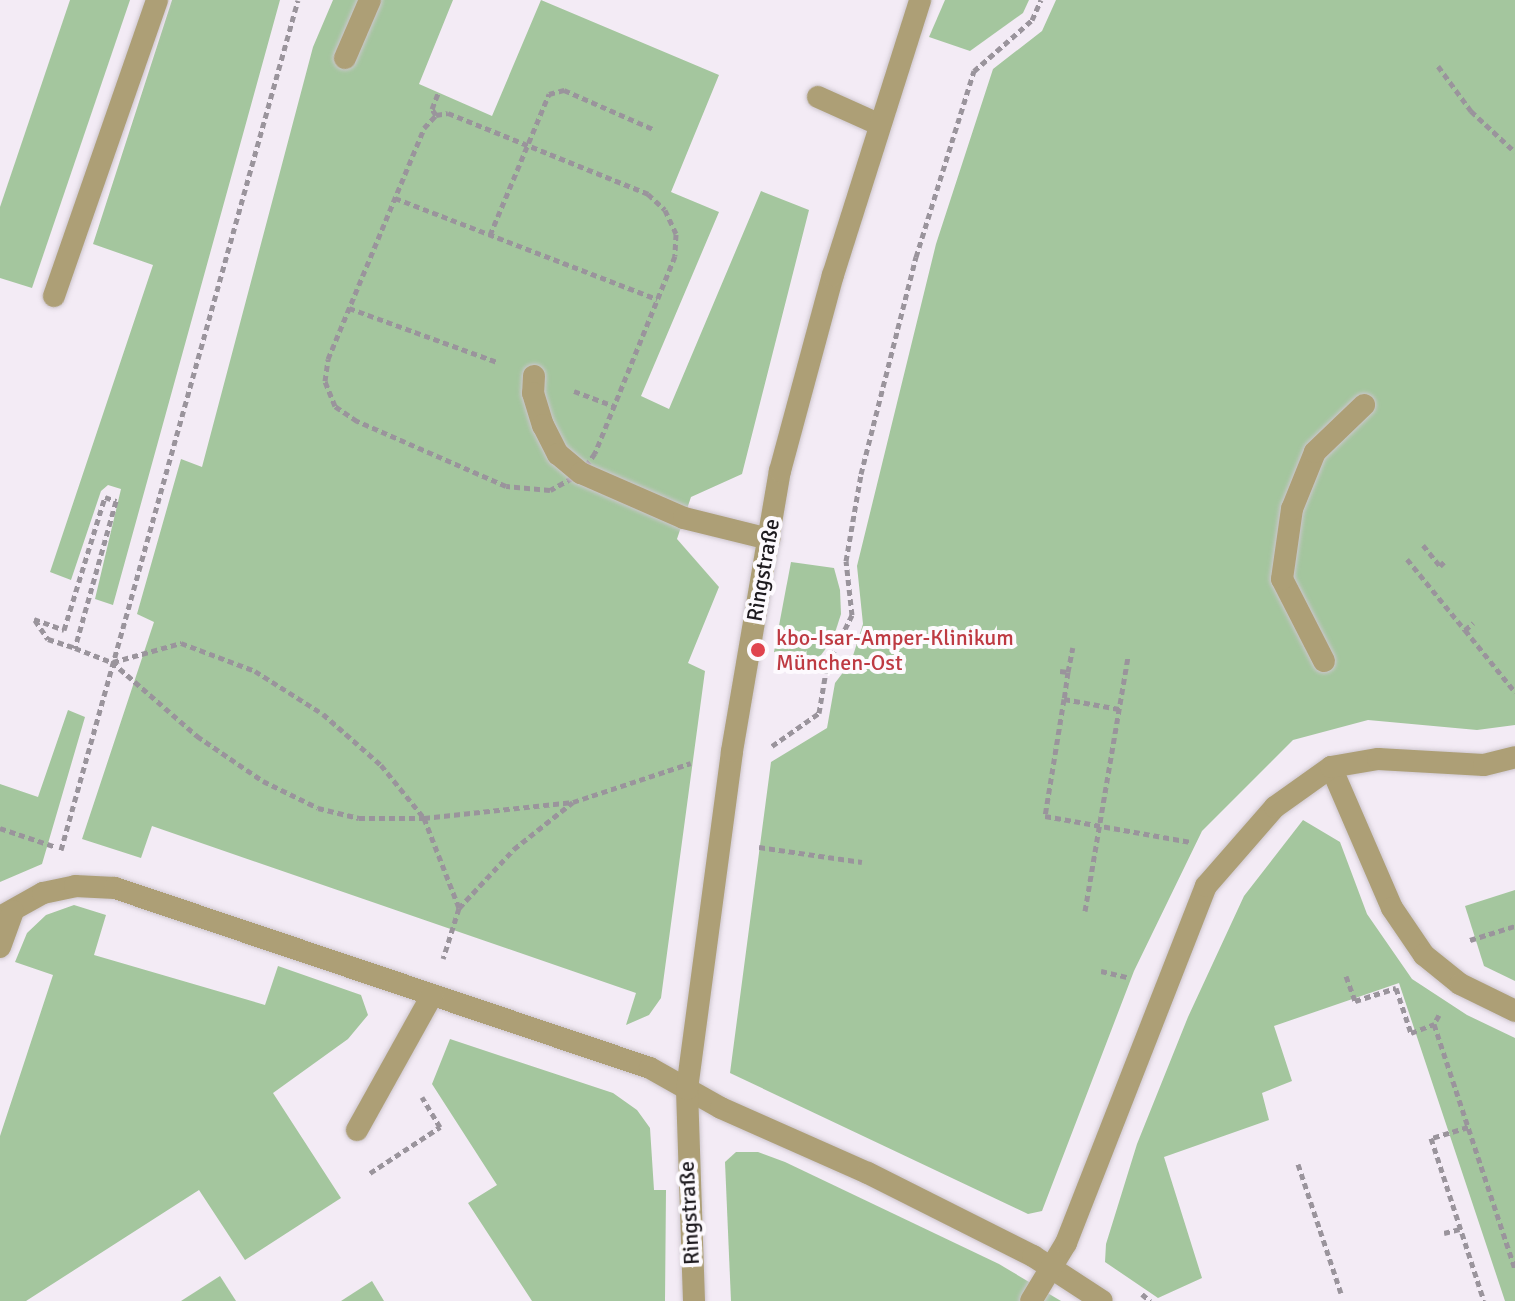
<!DOCTYPE html>
<meta charset="utf-8">
<style>
body{margin:0}
#map{position:relative;width:1515px;height:1301px;overflow:hidden;background:#f3ebf5;font-family:Signika,sans-serif}
div>[style]{position:absolute}
.green>*{inset:0;background:#a4c69e}
.path>*{height:5px;margin-top:-2.5px;transform-origin:0;background:repeating-linear-gradient(90deg,#9a949c 0 6px,transparent 0 10px)}
.roads{filter:drop-shadow(0 0 2px #cdc6ce) drop-shadow(0 0 2px #cdc6ce)}
.service>*{height:22px;margin:-11px;padding:0 11px;transform-origin:11px;border-radius:11px;background:#ad9f76}
.dots>*{width:22px;height:22px;translate:-50% -50%;box-sizing:border-box;border:4px solid #fdfafe;border-radius:50%}
span{translate:-50% -50%;white-space:nowrap;text-align:center;line-height:1.15;-webkit-text-stroke:8px #fdfafe;paint-order:stroke}
.street-label{font-size:22px;color:#1e1b1f}
.health-label{font-size:22px;color:#be3a42}
.left{translate:0 -50%;text-align:left}
</style>
<div id="map">
<div class="green">
<i style="clip-path:polygon(70px 0,130px 0,32px 288px,0 278px,0 207px)"></i>
<i style="clip-path:polygon(172px 0,280px 0,113px 605px,95px 599px,121px 489px,108px 485px,101px 491px,71px 580px,50px 572px,153px 265px,93px 244px)"></i>
<i style="clip-path:polygon(333px 0,453px 0,419px 84px,492px 116px,541px 0,719px 75px,671px 192px,719px 212px,641px 396px,669px 409px,761px 191px,809px 210px,742px 474px,691px 497px,677px 539px,719px 587px,688px 663px,705px 671px,661px 998px,649px 1015px,626px 1025px,636px 993px,152px 826px,141px 858px,82px 839px,154px 622px,137px 614px,181px 459px,202px 467px,313px 47px)"></i>
<i style="clip-path:polygon(945px 0,1029px 0,1023px 13px,970px 51px,929px 37px)"></i>
<i style="clip-path:polygon(1056px 0,1515px 0,1515px 725px,1477px 730px,1368px 720px,1293px 740px,1202px 831px,1134px 971px,1042px 1211px,1028px 1214px,730px 1073px,771px 762px,827px 728px,835px 683px,851px 662px,863px 624px,857px 566px,936px 244px,993px 69px,1042px 31px)"></i>
<i style="clip-path:polygon(791px 562px,834px 568px,840px 590px,841px 614px,833px 639px,818px 659px,774px 652px)"></i>
<i style="clip-path:polygon(68px 710px,85px 717px,42px 864px,0 882px,0 784px,38px 797px)"></i>
<i style="clip-path:polygon(1303px 820px,1340px 842px,1367px 914px,1412px 979px,1467px 1015px,1515px 1038px,1515px 1301px,1505px 1301px,1399px 983px,1274px 1026px,1292px 1081px,1262px 1093px,1269px 1120px,1164px 1157px,1202px 1278px,1158px 1298px,1105px 1262px,1106px 1244px,1137px 1144px,1188px 1017px,1244px 896px)"></i>
<i style="clip-path:polygon(1515px 890px,1515px 981px,1484px 966px,1465px 906px)"></i>
<i style="clip-path:polygon(74px 905px,106px 915px,94px 955px,265px 1005px,278px 966px,361px 995px,368px 1015px,348px 1039px,273px 1093px,341px 1198px,245px 1260px,199px 1190px,26px 1301px,0 1301px,0 1136px,53px 975px,15px 962px,27px 933px,46px 915px)"></i>
<i style="clip-path:polygon(450px 1039px,613px 1093px,637px 1110px,650px 1128px,654px 1190px,666px 1190px,665px 1301px,532px 1301px,468px 1203px,497px 1185px,432px 1084px)"></i>
<i style="clip-path:polygon(736px 1152px,758px 1152px,785px 1162px,999px 1264px,1061px 1301px,731px 1301px,725px 1162px)"></i>
<i style="clip-path:polygon(220px 1276px,236px 1301px,181px 1301px)"></i>
<i style="clip-path:polygon(372px 1281px,384px 1301px,341px 1301px)"></i>
</div>
<div class="path">
<i style="left:1438px;top:66px;width:56px;rotate:53.7deg"></i>
<i style="left:1471px;top:111px;width:60px;rotate:43deg"></i>
<i style="left:448px;top:113px;width:216px;rotate:22deg"></i>
<i style="left:648px;top:194px;width:23px;rotate:43deg"></i>
<i style="left:665px;top:210px;width:26px;rotate:65deg"></i>
<i style="left:676px;top:234px;width:22px;rotate:93deg"></i>
<i style="left:675px;top:256px;width:213px;rotate:112.1deg"></i>
<i style="left:595px;top:453px;width:24px;rotate:125deg"></i>
<i style="left:581px;top:473px;width:35px;rotate:151deg"></i>
<i style="left:550px;top:490px;width:44px;rotate:-174.8deg"></i>
<i style="left:506px;top:486px;width:163px;rotate:-156.4deg"></i>
<i style="left:357px;top:421px;width:27px;rotate:-146deg"></i>
<i style="left:335px;top:406px;width:27px;rotate:-112deg"></i>
<i style="left:325px;top:381px;width:22px;rotate:-82deg"></i>
<i style="left:328px;top:359px;width:250px;rotate:-67.4deg"></i>
<i style="left:424px;top:128px;width:18px;rotate:-47deg"></i>
<i style="left:436px;top:115px;width:12px;rotate:-9deg"></i>
<i style="left:436px;top:115px;width:7px;rotate:-124deg"></i>
<i style="left:432px;top:109px;width:17px;rotate:-69deg"></i>
<i style="left:395px;top:198px;width:281px;rotate:21.1deg"></i>
<i style="left:490px;top:235px;width:153px;rotate:-67.3deg"></i>
<i style="left:549px;top:94px;width:16px;rotate:-15deg"></i>
<i style="left:564px;top:90px;width:99px;rotate:23.7deg"></i>
<i style="left:349px;top:308px;width:158px;rotate:20deg"></i>
<i style="left:574px;top:391px;width:43px;rotate:20.6deg"></i>
<i style="left:1423px;top:545px;width:27px;rotate:51deg"></i>
<i style="left:1440px;top:566px;width:7px;rotate:-45deg"></i>
<i style="left:1407px;top:559px;width:92px;rotate:50.8deg"></i>
<i style="left:1465px;top:630px;width:11px;rotate:-41deg"></i>
<i style="left:34px;top:619px;width:32px;rotate:20deg"></i>
<i style="left:64px;top:630px;width:139px;rotate:-72.9deg"></i>
<i style="left:105px;top:497px;width:12px;rotate:20deg"></i>
<i style="left:116px;top:501px;width:153px;rotate:105.6deg"></i>
<i style="left:75px;top:648px;width:40px;rotate:21deg"></i>
<i style="left:112px;top:662px;width:113px;rotate:41deg"></i>
<i style="left:197px;top:736px;width:80px;rotate:34.3deg"></i>
<i style="left:263px;top:781px;width:61px;rotate:26.1deg"></i>
<i style="left:318px;top:808px;width:42px;rotate:13.7deg"></i>
<i style="left:359px;top:818px;width:65px"></i>
<i style="left:424px;top:818px;width:150px;rotate:-6.1deg"></i>
<i style="left:35px;top:620px;width:23px;rotate:56deg"></i>
<i style="left:48px;top:639px;width:28px;rotate:18deg"></i>
<i style="left:1465px;top:630px;width:80px;rotate:51.1deg"></i>
<i style="left:113px;top:662px;width:71px;rotate:-15.6deg"></i>
<i style="left:181px;top:643px;width:79px;rotate:20.7deg"></i>
<i style="left:255px;top:671px;width:80px;rotate:32.3deg"></i>
<i style="left:323px;top:714px;width:77px;rotate:41.3deg"></i>
<i style="left:381px;top:765px;width:68px;rotate:50.9deg"></i>
<i style="left:424px;top:818px;width:97px;rotate:68.7deg"></i>
<i style="left:459px;top:908px;width:53px;rotate:107.4deg"></i>
<i style="left:1060px;top:671px;width:8px;rotate:7deg"></i>
<i style="left:1068px;top:672px;width:27px;rotate:98deg"></i>
<i style="left:1064px;top:699px;width:56px;rotate:10.3deg"></i>
<i style="left:1068px;top:672px;width:25px;rotate:-79deg"></i>
<i style="left:1064px;top:699px;width:119px;rotate:99.2deg"></i>
<i style="left:1045px;top:816px;width:148px;rotate:10.1deg"></i>
<i style="left:772px;top:746px;width:57px;rotate:-35.1deg"></i>
<i style="left:819px;top:713px;width:49px;rotate:-80.5deg"></i>
<i style="left:827px;top:665px;width:56px;rotate:-63.4deg"></i>
<i style="left:852px;top:615px;width:54px;rotate:-96.3deg"></i>
<i style="left:846px;top:561px;width:88px;rotate:-80.2deg"></i>
<i style="left:861px;top:474px;width:224px;rotate:-75.8deg"></i>
<i style="left:916px;top:257px;width:195px;rotate:-72.7deg"></i>
<i style="left:974px;top:71px;width:77px;rotate:-41.3deg"></i>
<i style="left:1032px;top:20px;width:22px;rotate:-66deg"></i>
<i style="left:0;top:828px;width:59px;rotate:18.7deg"></i>
<i style="left:759px;top:847px;width:104px;rotate:8.3deg"></i>
<i style="left:61px;top:850px;width:882px;rotate:-74.42deg"></i>
<i style="left:459px;top:908px;width:81px;rotate:-47deg"></i>
<i style="left:514px;top:849px;width:75px;rotate:-38.5deg"></i>
<i style="left:573px;top:802px;width:124px;rotate:-18.3deg"></i>
<i style="left:1085px;top:911px;width:259px;rotate:-80.4deg"></i>
<i style="left:1470px;top:940px;width:47px;rotate:-17.3deg"></i>
<i style="left:1101px;top:971px;width:27px;rotate:13deg"></i>
<i style="left:1346px;top:976px;width:27px;rotate:70deg"></i>
<i style="left:1355px;top:1001px;width:43px;rotate:-17.6deg"></i>
<i style="left:1396px;top:988px;width:47px;rotate:71.6deg"></i>
<i style="left:1411px;top:1033px;width:25px;rotate:-21deg"></i>
<i style="left:1439px;top:1015px;width:10px;rotate:119deg"></i>
<i style="left:1434px;top:1024px;width:258px;rotate:71.7deg"></i>
<i style="left:1468px;top:1127px;width:39px;rotate:163deg"></i>
<i style="left:1431px;top:1138px;width:171px;rotate:72deg"></i>
<i style="left:1298px;top:1164px;width:136px;rotate:71.6deg"></i>
<i style="left:370px;top:1173px;width:84px;rotate:-33.3deg"></i>
<i style="left:440px;top:1127px;width:35px;rotate:-121deg"></i>
<i style="left:1444px;top:1233px;width:16px;rotate:-14deg"></i>
<i style="left:1142px;top:1294px;width:11px;rotate:41deg"></i>
</div>
<div class="roads">
<div class="service">
<i style="left:345px;top:58px;width:63px;rotate:-66.7deg"></i>
<i style="left:818px;top:97px;width:66px;rotate:24.2deg"></i>
<i style="left:54px;top:296px;width:313px;rotate:-70.8deg"></i>
<i style="left:534px;top:376px;width:17px;rotate:93deg"></i>
<i style="left:533px;top:393px;width:34px;rotate:73deg"></i>
<i style="left:543px;top:425px;width:33px;rotate:63deg"></i>
<i style="left:558px;top:454px;width:30px;rotate:40deg"></i>
<i style="left:581px;top:473px;width:112px;rotate:23.6deg"></i>
<i style="left:684px;top:518px;width:88px;rotate:13.9deg"></i>
<i style="left:1324px;top:661px;width:92px;rotate:-117.1deg"></i>
<i style="left:1282px;top:579px;width:71px;rotate:-81.9deg"></i>
<i style="left:1292px;top:509px;width:61px;rotate:-68deg"></i>
<i style="left:1315px;top:452px;width:68px;rotate:-43.8deg"></i>
<i style="left:1331px;top:767px;width:154px;rotate:66.6deg"></i>
<i style="left:1392px;top:908px;width:57px;rotate:55.8deg"></i>
<i style="left:1424px;top:955px;width:46px;rotate:38.9deg"></i>
<i style="left:1460px;top:984px;width:61px;rotate:26.1deg"></i>
<i style="left:0;top:917px;width:49px;rotate:-29.2deg"></i>
<i style="left:43px;top:893px;width:33px;rotate:-12deg"></i>
<i style="left:75px;top:886px;width:40px;rotate:2.9deg"></i>
<i style="left:115px;top:888px;width:564px;rotate:18.6deg"></i>
<i style="left:650px;top:1068px;width:81px;rotate:29.4deg"></i>
<i style="left:721px;top:1108px;width:161px;rotate:23.9deg"></i>
<i style="left:868px;top:1173px;width:185px;rotate:26.7deg"></i>
<i style="left:1033px;top:1256px;width:82px;rotate:33.1deg"></i>
<i style="left:0;top:947px;width:38px;rotate:-70deg"></i>
<i style="left:357px;top:1130px;width:154px;rotate:-60.9deg"></i>
<i style="left:694px;top:1301px;width:212px;rotate:-91.9deg"></i>
<i style="left:687px;top:1089px;width:341px;rotate:-82.4deg"></i>
<i style="left:732px;top:751px;width:284px;rotate:-80.3deg"></i>
<i style="left:780px;top:471px;width:203px;rotate:-74.9deg"></i>
<i style="left:833px;top:275px;width:288px;rotate:-72.4deg"></i>
<i style="left:1031px;top:1301px;width:68px;rotate:-58.9deg"></i>
<i style="left:1066px;top:1243px;width:383px;rotate:-68.6deg"></i>
<i style="left:1206px;top:886px;width:105px;rotate:-48.9deg"></i>
<i style="left:1275px;top:807px;width:69px;rotate:-35.5deg"></i>
<i style="left:1331px;top:767px;width:48px;rotate:-9.7deg"></i>
<i style="left:1378px;top:759px;width:106px;rotate:3.2deg"></i>
<i style="left:1484px;top:765px;width:32px;rotate:-14deg"></i>
</div>
</div>
<div class="dots">
<i style="left:758px;top:650px;background:#e0444e"></i>
</div>
<div class="street-label">
<span style="left:763px;top:570px;rotate:-80deg">Ringstraße</span>
<span style="left:689px;top:1213px;rotate:-93deg">Ringstraße</span>
</div>
<div class="health-label">
<span class="left" style="left:776px;top:650px">kbo-Isar-Amper-Klinikum<br>München-Ost</span>
</div>
</div>
